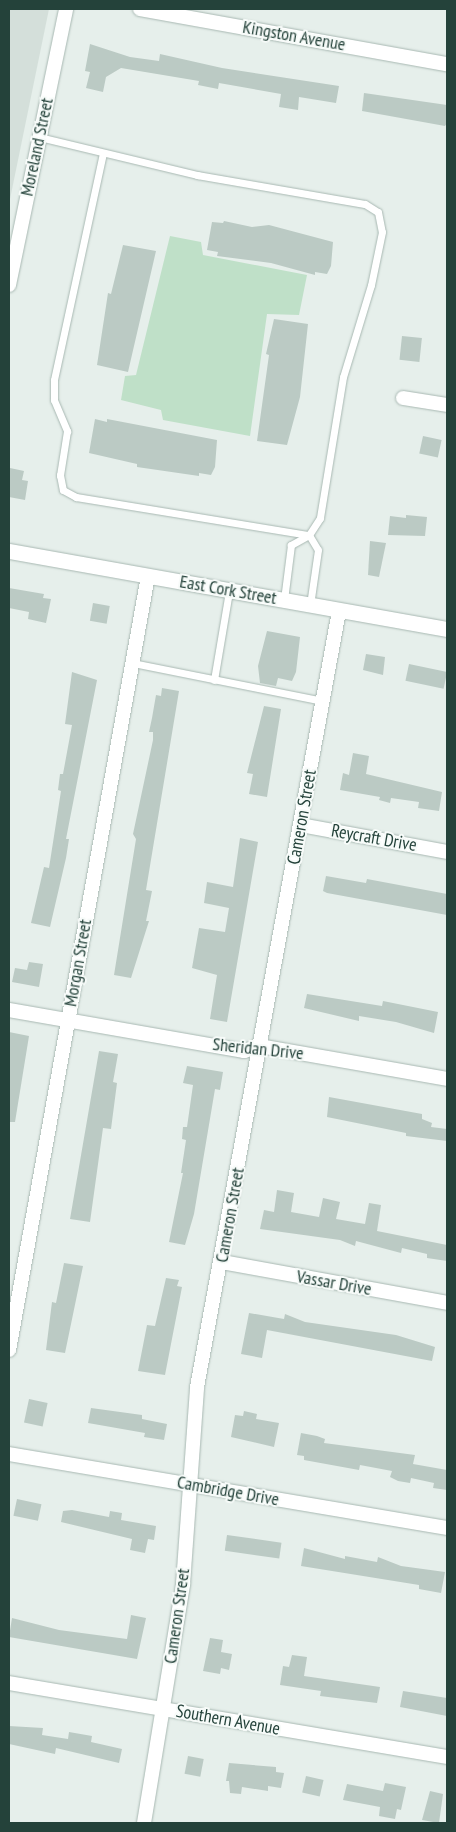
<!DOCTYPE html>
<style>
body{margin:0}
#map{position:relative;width:456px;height:1832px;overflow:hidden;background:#e6efeb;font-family:"PT Sans Narrow",sans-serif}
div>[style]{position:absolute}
.built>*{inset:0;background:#d4dfda}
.green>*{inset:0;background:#bfe0c8}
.building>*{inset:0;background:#bbcac4;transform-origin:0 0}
.roads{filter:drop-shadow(0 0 1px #a8b8b2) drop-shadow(0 0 1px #a8b8b2)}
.service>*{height:7px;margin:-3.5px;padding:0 3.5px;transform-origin:3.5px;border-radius:3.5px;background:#fff}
.minor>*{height:14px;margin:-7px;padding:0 7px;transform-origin:7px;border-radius:7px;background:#fff}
.tertiary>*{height:15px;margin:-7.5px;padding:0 7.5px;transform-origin:7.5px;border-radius:7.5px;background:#fff}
span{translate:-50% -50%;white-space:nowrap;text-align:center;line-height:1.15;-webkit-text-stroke:4px #f7fbf9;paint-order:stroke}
.street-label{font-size:18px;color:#24423a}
.frame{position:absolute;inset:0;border:10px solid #24423a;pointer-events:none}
</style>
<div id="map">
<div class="built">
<i style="clip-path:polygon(9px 9px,49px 9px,9px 204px)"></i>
</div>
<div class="green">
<i style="clip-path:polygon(170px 236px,201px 242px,203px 255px,307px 275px,299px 315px,267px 314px,250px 436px,163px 420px,161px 410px,121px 400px,125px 376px,136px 375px)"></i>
</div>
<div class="building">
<i style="clip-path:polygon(90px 44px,130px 57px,159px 61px,160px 54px,222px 68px,339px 86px,336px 103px,299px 97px,298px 110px,279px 107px,281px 94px,219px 83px,218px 89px,198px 85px,199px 81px,121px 68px,106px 77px,103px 92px,86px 88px,90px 72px,85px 71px)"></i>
<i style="clip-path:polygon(364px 93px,447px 105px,447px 123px,445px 126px,362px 111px)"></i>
<i style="clip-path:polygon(224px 221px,252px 227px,269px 225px,333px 242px,331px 266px,327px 274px,315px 272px,315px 275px,271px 263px,217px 256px,218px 252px,207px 250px,212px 222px,223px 223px)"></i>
<i style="clip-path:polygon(123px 245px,156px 251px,128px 372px,97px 365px,108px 293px,111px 294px)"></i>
<i style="clip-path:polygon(274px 319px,308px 324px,300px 397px,287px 445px,257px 441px,269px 355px,266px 354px)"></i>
<i style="left:402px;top:336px;width:20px;height:24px;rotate:6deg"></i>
<i style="clip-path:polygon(95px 419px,107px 422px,107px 419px,217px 440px,215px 467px,211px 475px,199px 473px,199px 476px,137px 467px,137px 464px,89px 453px)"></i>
<i style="left:423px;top:436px;width:19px;height:18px;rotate:12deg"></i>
<i style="clip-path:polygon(10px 468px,24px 471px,22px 480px,28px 481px,25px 500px,9px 497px)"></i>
<i style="clip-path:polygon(406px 515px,427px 517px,425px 536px,388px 535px,390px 516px,406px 518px)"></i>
<i style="clip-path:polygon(370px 541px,386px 543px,379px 577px,368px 575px)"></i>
<i style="clip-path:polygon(9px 588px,44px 594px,43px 598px,51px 599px,46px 623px,28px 619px,29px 612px,9px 608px)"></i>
<i style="left:93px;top:603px;width:17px;height:18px;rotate:10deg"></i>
<i style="clip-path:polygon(267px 631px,300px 637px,296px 672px,292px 681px,278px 678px,276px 686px,260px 683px,258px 666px)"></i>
<i style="clip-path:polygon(366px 654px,385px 657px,383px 675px,363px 670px)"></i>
<i style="left:409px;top:664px;width:39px;height:17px;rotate:12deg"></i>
<i style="clip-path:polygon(72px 672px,97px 680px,66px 839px,69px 839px,66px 858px,50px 927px,31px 923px,44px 867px,49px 868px,61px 791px,58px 790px,60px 774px,63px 774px,72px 725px,65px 724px)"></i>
<i style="clip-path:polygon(162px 688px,179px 691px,146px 890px,152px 891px,146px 921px,149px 921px,131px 978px,114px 975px,136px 839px,133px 834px,153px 740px,153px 732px,149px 732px,152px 718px,156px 695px,161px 696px)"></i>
<i style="clip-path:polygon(264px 706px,281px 709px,267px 797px,249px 794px,253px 774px,247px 773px)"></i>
<i style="clip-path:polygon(353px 753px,369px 756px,366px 774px,442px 792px,439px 811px,418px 808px,419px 802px,391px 798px,390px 803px,379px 800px,380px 797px,340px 790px,343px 773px,349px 775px)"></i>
<i style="clip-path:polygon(240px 838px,258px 842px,227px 1022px,210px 1019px,217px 975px,192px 968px,199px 928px,225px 932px,229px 908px,204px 903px,207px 882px,233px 887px)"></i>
<i style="clip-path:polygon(326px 876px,366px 883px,367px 879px,447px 894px,447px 915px,327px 893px,323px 891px)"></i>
<i style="clip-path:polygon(29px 962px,43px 964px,39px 987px,12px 982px,15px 968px,27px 970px)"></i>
<i style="clip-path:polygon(307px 994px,382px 1006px,383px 1001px,438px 1012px,434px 1033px,396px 1022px,359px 1016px,359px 1021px,304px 1008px)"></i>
<i style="clip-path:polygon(9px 1032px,29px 1036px,15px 1122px,9px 1122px)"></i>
<i style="clip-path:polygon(99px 1051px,118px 1054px,113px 1082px,117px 1083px,111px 1129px,103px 1128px,90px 1222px,70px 1219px)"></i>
<i style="clip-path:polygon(187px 1066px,223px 1072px,220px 1090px,215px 1089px,194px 1214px,185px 1245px,169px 1242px,183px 1173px,181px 1173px,186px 1140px,182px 1139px,183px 1127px,187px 1127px,193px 1085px,183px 1083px)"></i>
<i style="clip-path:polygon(329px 1097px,422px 1114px,422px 1119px,432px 1123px,431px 1127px,447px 1129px,447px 1141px,406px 1136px,406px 1133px,327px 1117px)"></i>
<i style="clip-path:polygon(277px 1190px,294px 1193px,291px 1212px,319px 1217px,323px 1198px,340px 1202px,336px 1219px,365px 1224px,369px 1203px,381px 1205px,377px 1231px,447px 1245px,447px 1261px,427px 1258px,427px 1254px,402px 1248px,401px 1253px,356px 1241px,355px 1246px,340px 1240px,260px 1229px,264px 1210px,274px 1212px)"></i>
<i style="clip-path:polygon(64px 1263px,83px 1266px,65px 1353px,46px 1350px,52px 1302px,56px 1303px)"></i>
<i style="clip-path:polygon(166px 1278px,179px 1280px,177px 1286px,182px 1287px,165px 1375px,138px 1371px,147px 1325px,155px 1326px)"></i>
<i style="clip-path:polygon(249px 1313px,284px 1319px,285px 1314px,305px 1322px,396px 1335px,435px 1347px,432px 1361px,267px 1330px,262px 1358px,241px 1354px)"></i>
<i style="left:29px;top:1399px;width:19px;height:24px;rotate:12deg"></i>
<i style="clip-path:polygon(91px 1408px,142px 1415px,142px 1419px,167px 1424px,164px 1440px,144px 1437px,145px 1433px,88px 1423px)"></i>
<i style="clip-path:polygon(244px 1411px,257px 1414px,256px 1419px,279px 1423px,274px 1447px,231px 1437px,235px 1415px,243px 1416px)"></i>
<i style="clip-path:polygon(301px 1433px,317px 1436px,325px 1439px,324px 1443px,415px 1455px,413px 1464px,447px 1470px,447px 1490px,433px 1488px,434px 1483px,411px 1478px,410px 1483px,398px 1481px,390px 1477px,392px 1471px,360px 1465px,359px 1470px,304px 1460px,304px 1456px,297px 1455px)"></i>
<i style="left:17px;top:1499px;width:25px;height:17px;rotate:12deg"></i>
<i style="clip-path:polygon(72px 1510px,109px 1517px,110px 1511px,122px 1513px,121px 1520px,156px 1526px,154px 1540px,148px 1539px,145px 1553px,130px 1550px,132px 1539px,61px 1522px,63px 1511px)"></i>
<i style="left:227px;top:1535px;width:55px;height:16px;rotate:8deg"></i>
<i style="clip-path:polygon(304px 1548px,345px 1559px,345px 1556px,377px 1562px,378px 1557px,401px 1566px,445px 1572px,441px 1593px,419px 1589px,419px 1585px,301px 1566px)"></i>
<i style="clip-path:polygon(131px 1615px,146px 1618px,137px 1659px,9px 1637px,12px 1618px,59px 1630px,127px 1639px)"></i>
<i style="clip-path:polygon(210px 1638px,223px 1640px,221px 1652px,232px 1654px,229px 1670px,221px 1668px,220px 1674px,203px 1671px)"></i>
<i style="clip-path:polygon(292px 1655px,307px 1657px,304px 1676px,380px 1687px,377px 1703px,320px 1696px,321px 1691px,280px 1685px,283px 1666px,289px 1667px)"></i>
<i style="clip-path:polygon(403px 1691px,447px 1698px,447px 1716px,400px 1707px)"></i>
<i style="clip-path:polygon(9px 1726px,43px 1728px,42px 1735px,68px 1739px,69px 1732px,92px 1736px,91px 1742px,122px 1749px,119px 1763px,56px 1748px,55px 1754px,9px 1744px)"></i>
<i style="left:188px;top:1756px;width:16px;height:18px;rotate:11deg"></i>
<i style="clip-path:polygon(229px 1763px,276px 1767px,276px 1772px,284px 1773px,281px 1788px,268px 1786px,268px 1791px,242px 1787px,241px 1794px,230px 1793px,229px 1781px,226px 1781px)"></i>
<i style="left:306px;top:1776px;width:18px;height:17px;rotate:13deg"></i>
<i style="clip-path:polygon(385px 1783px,406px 1787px,401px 1810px,397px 1809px,395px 1819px,379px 1816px,380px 1807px,343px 1800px,347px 1784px,383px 1791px)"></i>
<i style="clip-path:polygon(430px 1791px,443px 1794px,439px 1823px,422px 1820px)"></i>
</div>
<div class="roads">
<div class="service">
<i style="left:39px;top:137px;width:163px;rotate:13.5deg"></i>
<i style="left:197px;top:175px;width:170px;rotate:9.8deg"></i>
<i style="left:365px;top:204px;width:15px;rotate:32deg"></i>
<i style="left:378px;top:212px;width:20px;rotate:79deg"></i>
<i style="left:382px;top:232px;width:54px;rotate:101.7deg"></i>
<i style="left:371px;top:285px;width:96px;rotate:106.9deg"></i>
<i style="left:343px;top:377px;width:143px;rotate:99.3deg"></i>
<i style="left:320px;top:518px;width:20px;rotate:123deg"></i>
<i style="left:309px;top:535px;width:21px;rotate:151deg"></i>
<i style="left:291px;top:545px;width:55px;rotate:97.3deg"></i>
<i style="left:103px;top:153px;width:232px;rotate:102.2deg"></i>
<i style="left:54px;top:380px;width:20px;rotate:90deg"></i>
<i style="left:54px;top:400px;width:34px;rotate:67deg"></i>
<i style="left:67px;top:431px;width:45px;rotate:99deg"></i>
<i style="left:60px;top:475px;width:15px;rotate:79deg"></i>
<i style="left:63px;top:490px;width:15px;rotate:28deg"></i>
<i style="left:76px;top:497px;width:236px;rotate:9.3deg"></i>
<i style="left:309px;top:535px;width:17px;rotate:59deg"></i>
<i style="left:318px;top:550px;width:56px;rotate:98.3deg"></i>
<i style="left:133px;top:663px;width:194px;rotate:11.3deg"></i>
<i style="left:214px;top:680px;width:90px;rotate:-80.4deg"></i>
</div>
<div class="minor">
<i style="left:140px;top:9px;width:312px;rotate:10.2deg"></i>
<i style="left:9px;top:285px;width:282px;rotate:-78.3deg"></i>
<i style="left:403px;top:398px;width:45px;rotate:9deg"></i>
<i style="left:300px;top:825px;width:149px;rotate:10.4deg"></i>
<i style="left:9px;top:1010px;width:239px;rotate:9.9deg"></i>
<i style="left:244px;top:1051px;width:17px;rotate:-17deg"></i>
<i style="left:260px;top:1046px;width:190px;rotate:10deg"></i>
<i style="left:222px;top:1262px;width:229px;rotate:10.3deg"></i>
<i style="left:9px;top:1350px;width:786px;rotate:-79.82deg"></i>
<i style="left:9px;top:1454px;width:444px;rotate:9.6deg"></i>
<i style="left:9px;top:1683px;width:444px;rotate:9.6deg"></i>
<i style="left:144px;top:1823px;width:242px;rotate:-80.7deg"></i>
<i style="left:183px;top:1584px;width:197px;rotate:-85.9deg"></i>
<i style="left:197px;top:1387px;width:789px;rotate:-79.63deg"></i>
</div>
<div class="tertiary">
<i style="left:9px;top:551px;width:445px;rotate:10.1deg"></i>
</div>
</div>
<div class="street-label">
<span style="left:294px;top:36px;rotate:10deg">Kingston Avenue</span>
<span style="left:37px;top:147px;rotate:-78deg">Moreland Street</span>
<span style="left:228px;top:590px;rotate:10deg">East Cork Street</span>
<span style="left:302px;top:817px;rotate:-80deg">Cameron Street</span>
<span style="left:374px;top:838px;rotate:10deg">Reycraft Drive</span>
<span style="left:78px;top:963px;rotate:-80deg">Morgan Street</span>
<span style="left:258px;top:1049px;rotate:6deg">Sheridan Drive</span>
<span style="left:230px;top:1215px;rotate:-80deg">Cameron Street</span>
<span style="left:334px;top:1283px;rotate:10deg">Vassar Drive</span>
<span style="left:228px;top:1491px;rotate:10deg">Cambridge Drive</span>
<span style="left:177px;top:1616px;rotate:-82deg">Cameron Street</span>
<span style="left:228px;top:1720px;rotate:10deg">Southern Avenue</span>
</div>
<div class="frame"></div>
</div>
